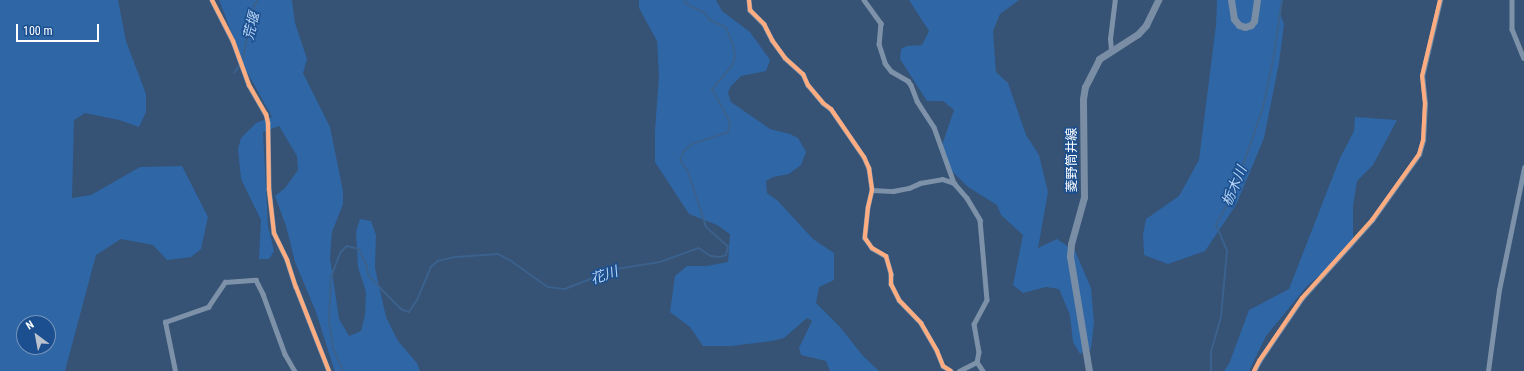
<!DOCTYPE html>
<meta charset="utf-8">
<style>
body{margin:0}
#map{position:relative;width:1524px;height:371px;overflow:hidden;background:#365274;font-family:"Roboto Condensed","Noto Sans JP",sans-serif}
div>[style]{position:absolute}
.green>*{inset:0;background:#2f66a5}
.stream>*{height:1.5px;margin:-0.75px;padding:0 0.75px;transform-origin:0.75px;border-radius:0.75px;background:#3b618d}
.street>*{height:4.5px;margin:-2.25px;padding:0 2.25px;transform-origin:2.25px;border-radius:2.25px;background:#7d92a8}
.secondary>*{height:7px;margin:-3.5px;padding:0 3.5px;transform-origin:3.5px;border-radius:3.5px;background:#798da4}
.cycleway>*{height:4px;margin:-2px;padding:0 2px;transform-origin:2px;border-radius:2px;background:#ffac80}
span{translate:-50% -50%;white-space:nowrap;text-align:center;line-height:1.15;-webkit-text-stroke:3px #1b4f8f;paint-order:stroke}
.street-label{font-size:13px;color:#fff}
.water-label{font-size:14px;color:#b5d3f5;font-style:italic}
.north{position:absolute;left:16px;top:315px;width:40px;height:40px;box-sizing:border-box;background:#1b4f8f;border:1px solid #7695bc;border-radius:50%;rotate:328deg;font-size:11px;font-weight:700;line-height:16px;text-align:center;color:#fff}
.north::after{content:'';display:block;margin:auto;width:14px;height:18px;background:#b9c2ce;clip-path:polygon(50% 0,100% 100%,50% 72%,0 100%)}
.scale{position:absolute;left:16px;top:24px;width:83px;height:18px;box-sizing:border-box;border:2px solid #fff;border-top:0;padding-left:5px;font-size:12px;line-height:14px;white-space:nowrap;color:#fff;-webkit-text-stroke:3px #1b4f8f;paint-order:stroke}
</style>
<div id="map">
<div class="green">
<i style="clip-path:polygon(evenodd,0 0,118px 0,126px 41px,146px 94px,146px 112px,139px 127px,119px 120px,85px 113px,74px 120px,72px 198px,91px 195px,140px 167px,182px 166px,208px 217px,201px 249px,191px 257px,167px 260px,153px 245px,121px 239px,96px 255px,65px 371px,0 371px,0 0,24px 323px,48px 323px,48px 347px,24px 347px,24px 323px)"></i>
<i style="clip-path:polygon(219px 0,292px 0,295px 23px,307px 59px,303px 73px,330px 127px,343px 191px,343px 204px,332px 232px,330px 258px,339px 319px,349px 336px,361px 331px,365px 315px,366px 292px,358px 267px,356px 232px,360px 219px,371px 221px,376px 235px,375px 268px,386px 317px,398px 341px,417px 363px,420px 371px,335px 371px,334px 369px,316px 312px,295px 262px,286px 226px,275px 196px,285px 188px,298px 170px,297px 156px,279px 126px,263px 132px,268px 226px,274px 251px,269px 259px,259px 259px,261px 220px,241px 179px,238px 149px,241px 138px,256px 123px,272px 117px,246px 70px)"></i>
<i style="clip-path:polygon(639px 0,716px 0,722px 11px,750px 32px,770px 60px,766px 71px,741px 76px,730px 87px,728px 93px,731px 102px,770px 129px,790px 134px,798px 138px,806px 152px,801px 165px,789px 174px,773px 177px,766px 181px,767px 193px,778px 201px,813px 239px,834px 253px,834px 280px,819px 287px,816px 303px,840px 327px,863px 356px,879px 371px,830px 371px,826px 361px,801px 355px,799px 348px,812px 321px,807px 318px,784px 338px,772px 341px,731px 346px,703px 346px,690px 327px,670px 312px,675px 276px,687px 266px,707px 266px,728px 262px,730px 234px,717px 225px,689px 214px,655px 162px,655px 130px,659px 76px,657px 41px,639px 8px)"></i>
<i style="clip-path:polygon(909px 0,1019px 0,1000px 14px,993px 31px,996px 72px,1008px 83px,1026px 135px,1039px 155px,1048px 192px,1038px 248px,1057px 239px,1075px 251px,1091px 288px,1094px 322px,1091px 349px,1080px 354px,1073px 342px,1070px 315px,1059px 289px,1046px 287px,1023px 293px,1013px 285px,1023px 235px,1001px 215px,997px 205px,968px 187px,947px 166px,942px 145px,954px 110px,943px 101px,927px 101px,900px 59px,901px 49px,907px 46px,922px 45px,929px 31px)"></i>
<i style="clip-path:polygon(1217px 0,1281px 0,1280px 13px,1284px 24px,1279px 63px,1264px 138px,1236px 205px,1205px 251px,1168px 264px,1144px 255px,1143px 234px,1146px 219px,1179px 196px,1199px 160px,1216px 25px)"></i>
<i style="clip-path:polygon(1355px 117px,1397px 120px,1373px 165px,1357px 181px,1353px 206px,1353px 247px,1307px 286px,1266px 336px,1249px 371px,1224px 371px,1229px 364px,1249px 310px,1289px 289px,1340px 158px,1354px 131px)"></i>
</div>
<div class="stream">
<i style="left:242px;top:62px;width:57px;rotate:-77.9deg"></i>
<i style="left:254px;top:6px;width:7px;rotate:-56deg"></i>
<i style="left:234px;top:73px;width:10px;rotate:-53deg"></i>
<i style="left:343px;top:371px;width:24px;rotate:-114deg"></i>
<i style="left:333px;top:349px;width:27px;rotate:-98deg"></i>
<i style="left:329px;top:322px;width:45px;rotate:-87.5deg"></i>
<i style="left:331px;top:277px;width:26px;rotate:-69deg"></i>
<i style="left:340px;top:253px;width:10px;rotate:-45deg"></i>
<i style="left:347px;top:246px;width:12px;rotate:14deg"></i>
<i style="left:359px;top:249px;width:18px;rotate:63deg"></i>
<i style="left:367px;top:265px;width:11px;rotate:80deg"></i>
<i style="left:369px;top:276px;width:46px;rotate:45.9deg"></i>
<i style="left:401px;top:309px;width:9px;rotate:21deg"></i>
<i style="left:409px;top:312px;width:14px;rotate:-56deg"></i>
<i style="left:417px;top:300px;width:36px;rotate:-67deg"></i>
<i style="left:431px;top:267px;width:9px;rotate:-41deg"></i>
<i style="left:438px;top:261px;width:17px;rotate:-13deg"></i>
<i style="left:455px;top:257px;width:43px;rotate:-4deg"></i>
<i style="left:498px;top:254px;width:13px;rotate:27deg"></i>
<i style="left:510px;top:260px;width:47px;rotate:35.4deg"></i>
<i style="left:548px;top:287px;width:17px;rotate:7deg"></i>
<i style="left:565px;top:289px;width:55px;rotate:-21.4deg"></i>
<i style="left:616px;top:269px;width:45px;rotate:-9deg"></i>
<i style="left:660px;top:262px;width:41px;rotate:-19.7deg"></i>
<i style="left:699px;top:248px;width:14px;rotate:34deg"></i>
<i style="left:711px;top:256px;width:9px;rotate:6deg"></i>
<i style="left:720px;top:257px;width:6px;rotate:-18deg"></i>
<i style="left:726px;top:255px;width:8px;rotate:-76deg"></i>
<i style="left:728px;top:247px;width:30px;rotate:-138deg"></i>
<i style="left:706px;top:227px;width:58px;rotate:-108.1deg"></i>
<i style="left:688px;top:172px;width:14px;rotate:-124deg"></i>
<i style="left:680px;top:160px;width:10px;rotate:-66deg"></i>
<i style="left:684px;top:151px;width:11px;rotate:-41deg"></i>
<i style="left:692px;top:144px;width:38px;rotate:-18deg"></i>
<i style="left:728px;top:132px;width:10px;rotate:-79deg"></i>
<i style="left:730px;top:122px;width:37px;rotate:-119deg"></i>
<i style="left:712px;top:90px;width:33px;rotate:-51deg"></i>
<i style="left:733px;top:64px;width:7px;rotate:-74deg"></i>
<i style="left:735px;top:57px;width:12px;rotate:-99deg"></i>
<i style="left:733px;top:45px;width:18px;rotate:-112deg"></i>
<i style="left:726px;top:28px;width:17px;rotate:-155deg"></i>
<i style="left:711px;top:21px;width:11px;rotate:-131deg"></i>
<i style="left:704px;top:13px;width:14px;rotate:-155deg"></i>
<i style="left:691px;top:7px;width:7px;rotate:-146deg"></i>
<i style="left:685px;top:3px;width:3px;rotate:-72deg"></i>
<i style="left:1211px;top:371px;width:19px;rotate:-90deg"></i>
<i style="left:1211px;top:352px;width:36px;rotate:-74deg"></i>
<i style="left:1221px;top:317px;width:66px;rotate:-84.8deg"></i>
<i style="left:1227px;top:251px;width:28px;rotate:-113deg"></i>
<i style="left:1216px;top:225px;width:35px;rotate:-61deg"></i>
<i style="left:1233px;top:194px;width:91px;rotate:-70.8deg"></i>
<i style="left:1263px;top:108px;width:54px;rotate:-78.3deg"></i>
<i style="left:1274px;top:55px;width:56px;rotate:-81.7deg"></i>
</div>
<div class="street">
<i style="left:212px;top:0;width:46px;rotate:62.9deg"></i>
<i style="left:233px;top:41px;width:47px;rotate:70deg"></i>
<i style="left:249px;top:85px;width:34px;rotate:60deg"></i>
<i style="left:266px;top:114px;width:9px;rotate:77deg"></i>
<i style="left:268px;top:123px;width:66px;rotate:89.1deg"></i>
<i style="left:269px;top:189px;width:44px;rotate:83.5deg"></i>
<i style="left:274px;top:233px;width:30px;rotate:64deg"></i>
<i style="left:287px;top:260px;width:28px;rotate:72deg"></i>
<i style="left:296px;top:287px;width:90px;rotate:68.6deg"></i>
<i style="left:749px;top:0;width:10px;rotate:84deg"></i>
<i style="left:750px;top:10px;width:20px;rotate:45deg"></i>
<i style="left:764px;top:24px;width:18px;rotate:63deg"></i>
<i style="left:772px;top:40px;width:22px;rotate:54deg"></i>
<i style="left:785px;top:58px;width:24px;rotate:42deg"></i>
<i style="left:803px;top:74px;width:12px;rotate:66deg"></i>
<i style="left:808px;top:85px;width:23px;rotate:50deg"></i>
<i style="left:823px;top:103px;width:10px;rotate:37deg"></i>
<i style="left:831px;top:109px;width:58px;rotate:55.5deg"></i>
<i style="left:864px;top:157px;width:12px;rotate:66deg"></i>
<i style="left:869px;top:168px;width:22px;rotate:82deg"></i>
<i style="left:872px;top:190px;width:17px;rotate:103deg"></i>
<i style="left:868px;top:207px;width:31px;rotate:96deg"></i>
<i style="left:865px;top:238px;width:12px;rotate:55deg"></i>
<i style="left:872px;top:248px;width:16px;rotate:30deg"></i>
<i style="left:886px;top:256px;width:19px;rotate:74deg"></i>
<i style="left:891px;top:274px;width:10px;rotate:90deg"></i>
<i style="left:891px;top:284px;width:18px;rotate:63deg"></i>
<i style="left:899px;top:300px;width:32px;rotate:46deg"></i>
<i style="left:921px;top:323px;width:32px;rotate:60deg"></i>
<i style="left:937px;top:351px;width:16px;rotate:68deg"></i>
<i style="left:943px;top:366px;width:9px;rotate:32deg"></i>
<i style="left:864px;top:0;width:29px;rotate:54deg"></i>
<i style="left:881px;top:23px;width:21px;rotate:95deg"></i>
<i style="left:879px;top:44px;width:20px;rotate:72deg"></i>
<i style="left:885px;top:63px;width:10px;rotate:53deg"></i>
<i style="left:891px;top:71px;width:20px;rotate:30deg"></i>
<i style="left:908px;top:81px;width:5px;rotate:53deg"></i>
<i style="left:911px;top:85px;width:17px;rotate:69deg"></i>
<i style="left:917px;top:101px;width:31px;rotate:57deg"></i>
<i style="left:934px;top:127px;width:59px;rotate:70.3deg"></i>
<i style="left:954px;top:183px;width:20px;rotate:49deg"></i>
<i style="left:967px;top:198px;width:26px;rotate:59deg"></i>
<i style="left:980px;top:220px;width:80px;rotate:85deg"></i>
<i style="left:987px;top:300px;width:27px;rotate:118deg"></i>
<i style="left:974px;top:324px;width:28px;rotate:80deg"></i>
<i style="left:979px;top:352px;width:10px;rotate:101deg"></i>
<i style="left:977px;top:362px;width:11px;rotate:56deg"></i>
<i style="left:1512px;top:0;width:29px;rotate:90deg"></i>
<i style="left:1512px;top:29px;width:31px;rotate:68deg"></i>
<i style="left:1111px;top:50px;width:11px;rotate:-95deg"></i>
<i style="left:1110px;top:39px;width:39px;rotate:-83deg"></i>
<i style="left:872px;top:190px;width:21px;rotate:3deg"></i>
<i style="left:893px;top:191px;width:16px;rotate:-11deg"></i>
<i style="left:909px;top:188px;width:12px;rotate:-24deg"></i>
<i style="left:920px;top:183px;width:22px;rotate:-10deg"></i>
<i style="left:942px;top:179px;width:13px;rotate:18deg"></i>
<i style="left:175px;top:371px;width:50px;rotate:-101.5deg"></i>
<i style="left:165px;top:322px;width:46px;rotate:-19.2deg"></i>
<i style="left:208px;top:307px;width:30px;rotate:-56deg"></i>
<i style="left:225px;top:282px;width:31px;rotate:-4deg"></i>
<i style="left:256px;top:280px;width:16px;rotate:63deg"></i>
<i style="left:263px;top:294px;width:64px;rotate:69.9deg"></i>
<i style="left:285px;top:354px;width:20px;rotate:60deg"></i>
<i style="left:959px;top:371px;width:20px;rotate:-27deg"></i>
<i style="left:1254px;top:371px;width:11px;rotate:-63deg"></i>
<i style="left:1259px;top:361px;width:76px;rotate:-55.7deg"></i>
<i style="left:1302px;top:298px;width:105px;rotate:-48.1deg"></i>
<i style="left:1372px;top:220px;width:81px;rotate:-54.5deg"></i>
<i style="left:1419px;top:154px;width:15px;rotate:-74deg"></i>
<i style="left:1423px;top:140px;width:36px;rotate:-87deg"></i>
<i style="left:1425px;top:104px;width:28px;rotate:-96deg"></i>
<i style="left:1422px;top:76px;width:78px;rotate:-76.7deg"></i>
<i style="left:1488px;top:371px;width:82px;rotate:-82.3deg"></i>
<i style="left:1499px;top:290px;width:125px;rotate:-78.4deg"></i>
</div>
<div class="secondary">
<i style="left:1231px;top:0;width:19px;rotate:81deg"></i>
<i style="left:1234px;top:19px;width:8px;rotate:50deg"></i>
<i style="left:1239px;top:25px;width:6px;rotate:18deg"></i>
<i style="left:1245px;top:27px;width:6px;rotate:-18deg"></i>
<i style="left:1251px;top:25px;width:5px;rotate:-53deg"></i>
<i style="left:1254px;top:21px;width:21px;rotate:-82deg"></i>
<i style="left:1089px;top:371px;width:117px;rotate:-99.4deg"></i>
<i style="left:1070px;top:256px;width:12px;rotate:-85deg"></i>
<i style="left:1071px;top:244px;width:49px;rotate:-74.5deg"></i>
<i style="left:1084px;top:197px;width:98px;rotate:-90.6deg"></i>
<i style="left:1083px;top:99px;width:12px;rotate:-81deg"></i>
<i style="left:1085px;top:87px;width:31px;rotate:-63deg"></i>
<i style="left:1099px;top:59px;width:46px;rotate:-32.7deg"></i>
<i style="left:1138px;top:34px;width:12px;rotate:-48deg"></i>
<i style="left:1146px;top:25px;width:28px;rotate:-64deg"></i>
</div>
<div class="cycleway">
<i style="left:212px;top:0;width:46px;rotate:62.9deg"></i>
<i style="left:233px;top:41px;width:47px;rotate:70deg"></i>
<i style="left:249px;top:85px;width:34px;rotate:60deg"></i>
<i style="left:266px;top:114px;width:9px;rotate:77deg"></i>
<i style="left:268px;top:123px;width:66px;rotate:89.1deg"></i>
<i style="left:269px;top:189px;width:44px;rotate:83.5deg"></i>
<i style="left:274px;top:233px;width:30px;rotate:64deg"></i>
<i style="left:287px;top:260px;width:28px;rotate:72deg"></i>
<i style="left:296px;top:287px;width:90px;rotate:68.6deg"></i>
<i style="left:749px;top:0;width:10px;rotate:84deg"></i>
<i style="left:750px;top:10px;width:20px;rotate:45deg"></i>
<i style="left:764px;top:24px;width:18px;rotate:63deg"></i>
<i style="left:772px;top:40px;width:22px;rotate:54deg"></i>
<i style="left:785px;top:58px;width:24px;rotate:42deg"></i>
<i style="left:803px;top:74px;width:12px;rotate:66deg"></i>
<i style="left:808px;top:85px;width:23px;rotate:50deg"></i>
<i style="left:823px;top:103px;width:10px;rotate:37deg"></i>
<i style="left:831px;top:109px;width:58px;rotate:55.5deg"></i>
<i style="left:864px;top:157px;width:12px;rotate:66deg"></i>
<i style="left:869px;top:168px;width:22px;rotate:82deg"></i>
<i style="left:872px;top:190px;width:17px;rotate:103deg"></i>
<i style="left:868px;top:207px;width:31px;rotate:96deg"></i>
<i style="left:865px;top:238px;width:12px;rotate:55deg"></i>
<i style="left:872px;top:248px;width:16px;rotate:30deg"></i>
<i style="left:886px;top:256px;width:19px;rotate:74deg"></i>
<i style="left:891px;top:274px;width:10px;rotate:90deg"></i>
<i style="left:891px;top:284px;width:18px;rotate:63deg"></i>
<i style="left:899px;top:300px;width:32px;rotate:46deg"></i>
<i style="left:921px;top:323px;width:32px;rotate:60deg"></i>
<i style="left:937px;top:351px;width:16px;rotate:68deg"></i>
<i style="left:943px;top:366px;width:9px;rotate:32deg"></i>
<i style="left:1254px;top:371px;width:11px;rotate:-63deg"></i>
<i style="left:1259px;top:361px;width:76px;rotate:-55.7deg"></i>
<i style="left:1302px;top:298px;width:105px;rotate:-48.1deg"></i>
<i style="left:1372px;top:220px;width:81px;rotate:-54.5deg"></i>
<i style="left:1419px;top:154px;width:15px;rotate:-74deg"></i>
<i style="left:1423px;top:140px;width:36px;rotate:-87deg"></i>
<i style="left:1425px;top:104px;width:28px;rotate:-96deg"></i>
<i style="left:1422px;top:76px;width:78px;rotate:-76.7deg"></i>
</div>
<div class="street-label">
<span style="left:1072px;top:160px;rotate:-90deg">菱野筒井線</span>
</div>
<div class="water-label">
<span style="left:251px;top:26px;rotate:-76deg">荒堰</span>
<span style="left:1234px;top:186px;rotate:-67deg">栃木川</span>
<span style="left:604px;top:275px;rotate:-19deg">花川</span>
</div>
<div class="north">N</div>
<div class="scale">100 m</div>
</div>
